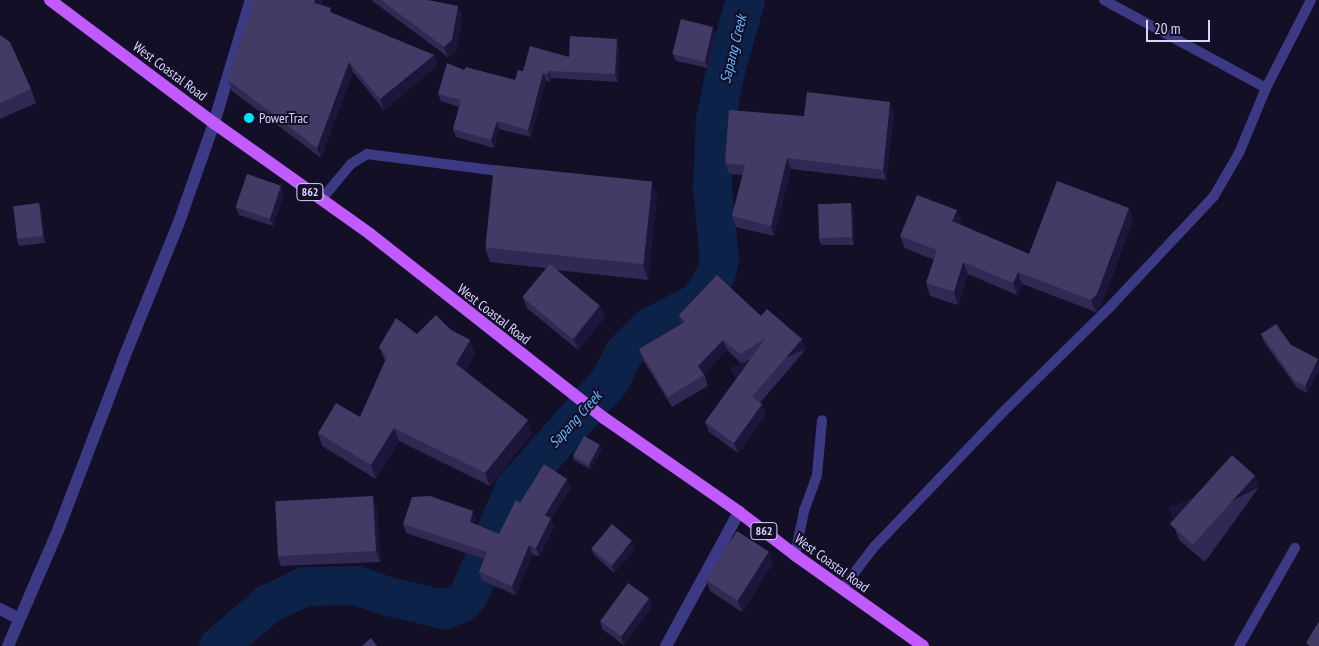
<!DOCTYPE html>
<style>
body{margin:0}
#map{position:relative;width:1319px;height:646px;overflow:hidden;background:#130f26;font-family:"PT Sans Narrow",sans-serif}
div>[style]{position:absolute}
.river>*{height:39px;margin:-19.5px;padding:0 19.5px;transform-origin:19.5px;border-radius:19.5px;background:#0c2248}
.service>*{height:10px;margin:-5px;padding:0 5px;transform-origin:5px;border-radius:5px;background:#3d3a85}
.minor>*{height:12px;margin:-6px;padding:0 6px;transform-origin:6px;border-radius:6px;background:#3d3a85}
.tertiary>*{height:12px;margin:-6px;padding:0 6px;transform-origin:6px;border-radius:6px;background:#3d3a85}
.primary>*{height:12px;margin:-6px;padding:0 6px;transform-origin:6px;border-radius:6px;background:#c25bff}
.wall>*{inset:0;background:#312854}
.shaded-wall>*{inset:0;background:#1d163a;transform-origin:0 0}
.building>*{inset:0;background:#433a66;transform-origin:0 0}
.dots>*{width:14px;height:14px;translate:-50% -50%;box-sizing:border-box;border:2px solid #130f26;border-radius:50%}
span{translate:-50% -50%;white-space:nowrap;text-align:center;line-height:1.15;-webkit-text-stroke:4px #130f26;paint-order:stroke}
.shield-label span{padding:1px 4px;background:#130f26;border:1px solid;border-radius:4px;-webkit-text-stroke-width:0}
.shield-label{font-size:12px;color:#d9d4ff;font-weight:700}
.street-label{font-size:14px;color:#d9d4ff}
.poi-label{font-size:14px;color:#d9d4ff}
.left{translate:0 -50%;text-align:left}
.water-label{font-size:15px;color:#62b6ff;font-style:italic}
.scale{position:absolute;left:1146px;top:20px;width:64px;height:22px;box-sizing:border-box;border:2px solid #d9d4ff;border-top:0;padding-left:6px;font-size:15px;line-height:18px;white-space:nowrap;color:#d9d4ff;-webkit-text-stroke:4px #130f26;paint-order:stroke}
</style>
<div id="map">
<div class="river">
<i style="left:218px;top:646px;width:65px;rotate:-40.6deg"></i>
<i style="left:267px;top:604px;width:41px;rotate:-25.9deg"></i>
<i style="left:304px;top:586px;width:52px;rotate:-1.1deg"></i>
<i style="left:356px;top:585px;width:34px;rotate:19deg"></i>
<i style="left:388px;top:596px;width:57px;rotate:13.1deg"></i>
<i style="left:444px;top:609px;width:19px;rotate:-21deg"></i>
<i style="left:462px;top:602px;width:14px;rotate:-54deg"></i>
<i style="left:470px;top:591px;width:112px;rotate:-66.9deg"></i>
<i style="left:514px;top:488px;width:144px;rotate:-48.4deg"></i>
<i style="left:610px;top:380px;width:30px;rotate:-64deg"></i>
<i style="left:623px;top:353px;width:37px;rotate:-45deg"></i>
<i style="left:649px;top:327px;width:52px;rotate:-27.6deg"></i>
<i style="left:695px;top:303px;width:16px;rotate:-47deg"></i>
<i style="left:706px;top:291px;width:21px;rotate:-62deg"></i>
<i style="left:716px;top:272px;width:13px;rotate:-77deg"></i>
<i style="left:719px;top:259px;width:72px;rotate:-95.6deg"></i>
<i style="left:712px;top:187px;width:68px;rotate:-87.5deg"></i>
<i style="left:715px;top:119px;width:53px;rotate:-78.1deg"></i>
<i style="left:726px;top:67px;width:70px;rotate:-74.2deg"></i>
</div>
<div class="service">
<i style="left:1104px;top:0;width:184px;rotate:28.5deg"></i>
<i style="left:321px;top:200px;width:47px;rotate:-50.2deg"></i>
<i style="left:351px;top:164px;width:19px;rotate:-32deg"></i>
<i style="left:367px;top:154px;width:141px;rotate:7.3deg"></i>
<i style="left:795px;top:555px;width:45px;rotate:-78.4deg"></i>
<i style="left:804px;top:511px;width:38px;rotate:-70deg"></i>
<i style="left:817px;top:475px;width:55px;rotate:-84.8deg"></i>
<i style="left:842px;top:589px;width:53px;rotate:-52.7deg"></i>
<i style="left:874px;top:547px;width:182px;rotate:-46.3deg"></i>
<i style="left:1000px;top:415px;width:151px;rotate:-44.5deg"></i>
<i style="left:1108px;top:309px;width:155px;rotate:-46.8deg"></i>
<i style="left:1214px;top:196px;width:50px;rotate:-59.8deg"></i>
<i style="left:1239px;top:153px;width:70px;rotate:-67.4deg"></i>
<i style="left:1266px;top:88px;width:99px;rotate:-62.9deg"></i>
<i style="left:1239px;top:646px;width:113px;rotate:-60.3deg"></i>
</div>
<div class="minor">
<i style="left:214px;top:123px;width:128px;rotate:-73.3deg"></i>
<i style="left:0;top:609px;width:20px;rotate:27deg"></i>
<i style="left:666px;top:646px;width:153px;rotate:-61.4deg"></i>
</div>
<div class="tertiary">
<i style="left:8px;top:646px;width:129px;rotate:-66.6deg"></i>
<i style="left:59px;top:528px;width:180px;rotate:-69.1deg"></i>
<i style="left:123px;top:360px;width:149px;rotate:-67.9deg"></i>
<i style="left:179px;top:222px;width:105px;rotate:-70.5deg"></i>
</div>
<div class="primary">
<i style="left:50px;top:0;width:205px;rotate:36.9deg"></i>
<i style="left:214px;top:123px;width:191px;rotate:35.4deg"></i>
<i style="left:370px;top:234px;width:298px;rotate:38.2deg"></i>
<i style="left:604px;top:418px;width:165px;rotate:34.8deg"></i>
<i style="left:739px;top:512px;width:71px;rotate:37.5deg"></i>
<i style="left:795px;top:555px;width:157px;rotate:35.4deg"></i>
</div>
<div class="wall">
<i style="clip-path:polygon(371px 0,427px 0,458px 6px,462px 17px,456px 51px,448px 57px)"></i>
<i style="clip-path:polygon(321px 5px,333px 13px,434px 55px,438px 65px,384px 110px,353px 72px,321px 158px,232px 91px,228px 80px)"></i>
<i style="clip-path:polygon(716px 34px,708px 68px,676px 61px,673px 54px)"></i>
<i style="clip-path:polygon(0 35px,31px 89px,36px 103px,0 119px)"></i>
<i style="clip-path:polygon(619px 47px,618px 82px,551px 78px,550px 82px,546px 80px,531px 137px,499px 129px,494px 148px,456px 137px,453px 129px,459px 107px,441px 101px,438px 94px,464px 70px,515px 80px,523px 71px,569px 57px)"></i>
<i style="clip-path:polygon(894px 113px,886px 180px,791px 169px,774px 236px,736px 227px,732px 216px,743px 175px,729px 174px,725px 163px,804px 116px)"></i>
<i style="clip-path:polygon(284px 193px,273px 226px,239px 215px,236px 207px)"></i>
<i style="clip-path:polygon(657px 196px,648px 280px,556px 270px,600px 306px,605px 317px,578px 350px,527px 308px,523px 297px,546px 268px,490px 262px,485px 248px)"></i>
<i style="clip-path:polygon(39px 203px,41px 210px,45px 243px,19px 246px,17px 239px)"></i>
<i style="clip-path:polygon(957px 210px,961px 222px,960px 225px,1029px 254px,1133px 220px,1101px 306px,1096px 312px,1022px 284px,1017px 295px,968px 274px,958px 305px,930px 296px,926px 283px,934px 260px,905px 248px,900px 236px)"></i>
<i style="clip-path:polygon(854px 211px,854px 245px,821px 245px,818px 237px)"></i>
<i style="clip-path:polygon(679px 315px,761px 316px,806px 349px,760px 403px,762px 404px,766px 415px,738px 453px,709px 432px,705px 422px,749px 361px,743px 365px,727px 350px,704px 374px,708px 386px,672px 407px,643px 360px,639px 349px,682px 324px)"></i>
<i style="clip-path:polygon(451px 330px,470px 340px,475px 354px,465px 371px,532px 433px,490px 486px,399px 441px,376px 479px,322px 446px,318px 433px,360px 417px,385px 361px,379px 347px,417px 334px)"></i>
<i style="clip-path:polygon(1261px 334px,1291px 345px,1318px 359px,1319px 362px,1319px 370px,1307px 393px,1297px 388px,1264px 342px)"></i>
<i style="clip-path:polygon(602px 449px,590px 469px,574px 460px,573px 456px)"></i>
<i style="clip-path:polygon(571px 487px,551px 519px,554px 527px,539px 557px,532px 554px,516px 595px,482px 581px,479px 572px,484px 559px,406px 533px,403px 524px,476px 520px,475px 524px,499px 534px,520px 503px)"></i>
<i style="clip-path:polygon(1259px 487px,1205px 562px,1179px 540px,1175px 529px)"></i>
<i style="clip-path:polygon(377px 507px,380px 562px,281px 566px,277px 555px)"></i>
<i style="clip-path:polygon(591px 548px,635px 549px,614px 573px,594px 555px)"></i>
<i style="clip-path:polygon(773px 563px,742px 612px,710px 591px,706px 580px)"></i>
<i style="clip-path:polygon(649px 598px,652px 606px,624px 645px,602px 629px,600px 621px)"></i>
</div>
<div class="shaded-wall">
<i style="clip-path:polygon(315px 0,323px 0,318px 13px,314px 3px)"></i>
<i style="clip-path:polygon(458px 6px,462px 17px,456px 51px,448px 57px,444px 47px)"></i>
<i style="clip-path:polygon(713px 27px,716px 34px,708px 68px,705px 61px)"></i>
<i style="clip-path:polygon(617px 39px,619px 47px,618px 82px,615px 74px)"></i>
<i style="clip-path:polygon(434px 55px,438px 65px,384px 110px,380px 99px)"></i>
<i style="clip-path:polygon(349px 62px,353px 72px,321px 158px,317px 148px)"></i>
<i style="clip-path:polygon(549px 71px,551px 78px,550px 82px,548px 74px)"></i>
<i style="clip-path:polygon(543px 73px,546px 80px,531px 137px,528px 130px)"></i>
<i style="clip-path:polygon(890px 102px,894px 113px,886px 180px,883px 170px)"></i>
<i style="clip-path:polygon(497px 121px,499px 129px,494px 148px,491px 140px)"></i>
<i style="clip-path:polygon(787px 158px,791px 169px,774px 236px,771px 226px)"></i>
<i style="clip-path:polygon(652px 182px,657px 196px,648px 280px,643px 266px)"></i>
<i style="clip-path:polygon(281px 186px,284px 193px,273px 226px,270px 219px)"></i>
<i style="clip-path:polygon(39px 203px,41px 210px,45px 243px,43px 236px)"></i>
<i style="clip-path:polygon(851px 203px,854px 211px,854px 245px,852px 237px)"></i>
<i style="clip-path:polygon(1129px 208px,1133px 220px,1101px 306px,1096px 312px,1091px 300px)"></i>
<i style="clip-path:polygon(957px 210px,961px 222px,957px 233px,952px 221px)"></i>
<i style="clip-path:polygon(963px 262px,968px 274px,958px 305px,954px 292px)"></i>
<i style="clip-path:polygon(1018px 272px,1022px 284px,1017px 295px,1013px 283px)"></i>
<i style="clip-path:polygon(600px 306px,605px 317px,578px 350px,574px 339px)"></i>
<i style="left:802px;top:339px;width:11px;height:77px;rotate:68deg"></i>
<i style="clip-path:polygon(470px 340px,475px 354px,461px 378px,456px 364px)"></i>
<i style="clip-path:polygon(723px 340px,727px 350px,702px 376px,698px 366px)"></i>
<i style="clip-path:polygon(1318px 359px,1319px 362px,1319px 370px,1307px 393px,1305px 386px)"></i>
<i style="clip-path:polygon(762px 404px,766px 415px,738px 453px,734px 443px)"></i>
<i style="clip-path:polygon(528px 420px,532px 433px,490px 486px,485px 473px)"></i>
<i style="clip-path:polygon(394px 428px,399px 441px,376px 479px,371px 465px)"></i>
<i style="clip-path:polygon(600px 445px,602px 449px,590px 469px,589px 465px)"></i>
<i style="left:1255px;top:476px;width:12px;height:92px;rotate:70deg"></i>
<i style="clip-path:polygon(567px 479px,571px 487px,551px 519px,554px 527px,539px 557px,536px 548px,545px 515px)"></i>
<i style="clip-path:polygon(373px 496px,377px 507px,380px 562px,376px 551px)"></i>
<i style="clip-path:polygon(473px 511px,476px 520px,473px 530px,470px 522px)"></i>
<i style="clip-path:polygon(632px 541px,635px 549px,614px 573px,612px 566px)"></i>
<i style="clip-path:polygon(529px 545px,532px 554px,516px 595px,512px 586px)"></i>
<i style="clip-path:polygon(769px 552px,773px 563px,742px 612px,738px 601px)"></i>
<i style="clip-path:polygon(649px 598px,652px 606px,624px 645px,621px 637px)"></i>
</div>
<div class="building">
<i style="clip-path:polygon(252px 0,315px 0,314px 3px,331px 8px,330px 12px,434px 55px,380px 99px,349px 62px,317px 148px,228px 80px,250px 11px)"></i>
<i style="clip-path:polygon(381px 0,427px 0,458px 6px,452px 40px,444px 47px)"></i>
<i style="left:681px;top:19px;width:33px;height:36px;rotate:14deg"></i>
<i style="clip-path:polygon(0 35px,10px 42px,31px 89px,0 103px)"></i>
<i style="clip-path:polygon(570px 36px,617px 39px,615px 74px,549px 71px,548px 74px,543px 73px,528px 130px,497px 121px,491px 140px,453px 129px,461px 100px,438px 94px,447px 63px,464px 70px,466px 67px,515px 80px,518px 70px,523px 71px,530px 46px,569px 57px)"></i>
<i style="clip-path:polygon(807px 92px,890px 102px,883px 170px,787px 158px,771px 226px,732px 216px,745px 165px,725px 163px,729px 110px,804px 116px)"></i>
<i style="left:494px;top:165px;width:159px;height:83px;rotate:6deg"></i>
<i style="left:247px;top:174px;width:36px;height:35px;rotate:19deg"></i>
<i style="clip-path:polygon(1057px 181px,1129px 208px,1097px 294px,1091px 300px,1018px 272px,1013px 283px,963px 262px,954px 292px,926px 283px,937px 250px,900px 236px,917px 195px,957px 210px,952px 221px,1029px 254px)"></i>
<i style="left:39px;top:203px;width:33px;height:26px;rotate:83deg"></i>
<i style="left:851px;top:203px;width:34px;height:33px;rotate:88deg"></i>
<i style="left:550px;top:264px;width:65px;height:43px;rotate:40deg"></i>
<i style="clip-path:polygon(717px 275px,761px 316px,767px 309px,802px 339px,752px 397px,762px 404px,734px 443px,705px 422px,765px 339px,740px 354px,723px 340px,698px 366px,704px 375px,668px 397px,639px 349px,685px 322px,679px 315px)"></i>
<i style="clip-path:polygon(436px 315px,451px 330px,470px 340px,456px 364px,528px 420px,485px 473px,394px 428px,371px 465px,318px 433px,336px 403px,360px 417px,387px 357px,379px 347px,396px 318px,417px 334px)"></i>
<i style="clip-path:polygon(1276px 324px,1291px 345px,1318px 359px,1305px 386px,1294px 380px,1261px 334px)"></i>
<i style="left:584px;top:436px;width:18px;height:23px;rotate:29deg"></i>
<i style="left:1232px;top:455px;width:31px;height:93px;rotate:42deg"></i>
<i style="clip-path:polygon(544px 464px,567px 479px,545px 515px,551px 518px,536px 548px,529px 545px,512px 586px,479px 572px,487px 552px,403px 524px,412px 497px,430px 496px,473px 511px,470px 522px,499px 534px,516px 500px,520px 503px)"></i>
<i style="left:373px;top:496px;width:55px;height:98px;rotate:87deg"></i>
<i style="left:612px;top:524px;width:26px;height:32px;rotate:40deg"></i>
<i style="left:737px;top:531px;width:38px;height:58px;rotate:33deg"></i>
<i style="left:628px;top:583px;width:26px;height:47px;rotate:36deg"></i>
<i style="clip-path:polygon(1319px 621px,1319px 646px,1310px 646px,1306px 643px)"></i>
<i style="clip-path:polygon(371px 638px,377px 646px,362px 646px)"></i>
</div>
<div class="dots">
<i style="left:249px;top:118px;background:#00e5ff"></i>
</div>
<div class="shield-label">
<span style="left:310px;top:192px">862</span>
<span style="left:764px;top:531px">862</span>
</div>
<div class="street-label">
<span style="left:170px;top:71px;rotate:37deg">West Coastal Road</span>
<span style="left:494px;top:314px;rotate:38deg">West Coastal Road</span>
<span style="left:832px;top:563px;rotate:36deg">West Coastal Road</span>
</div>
<div class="poi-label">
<span class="left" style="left:259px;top:118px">PowerTrac</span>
</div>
<div class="water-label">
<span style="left:733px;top:49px;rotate:-76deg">Sapang Creek</span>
<span style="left:575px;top:419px;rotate:-48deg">Sapang Creek</span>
</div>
<div class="scale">20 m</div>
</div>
